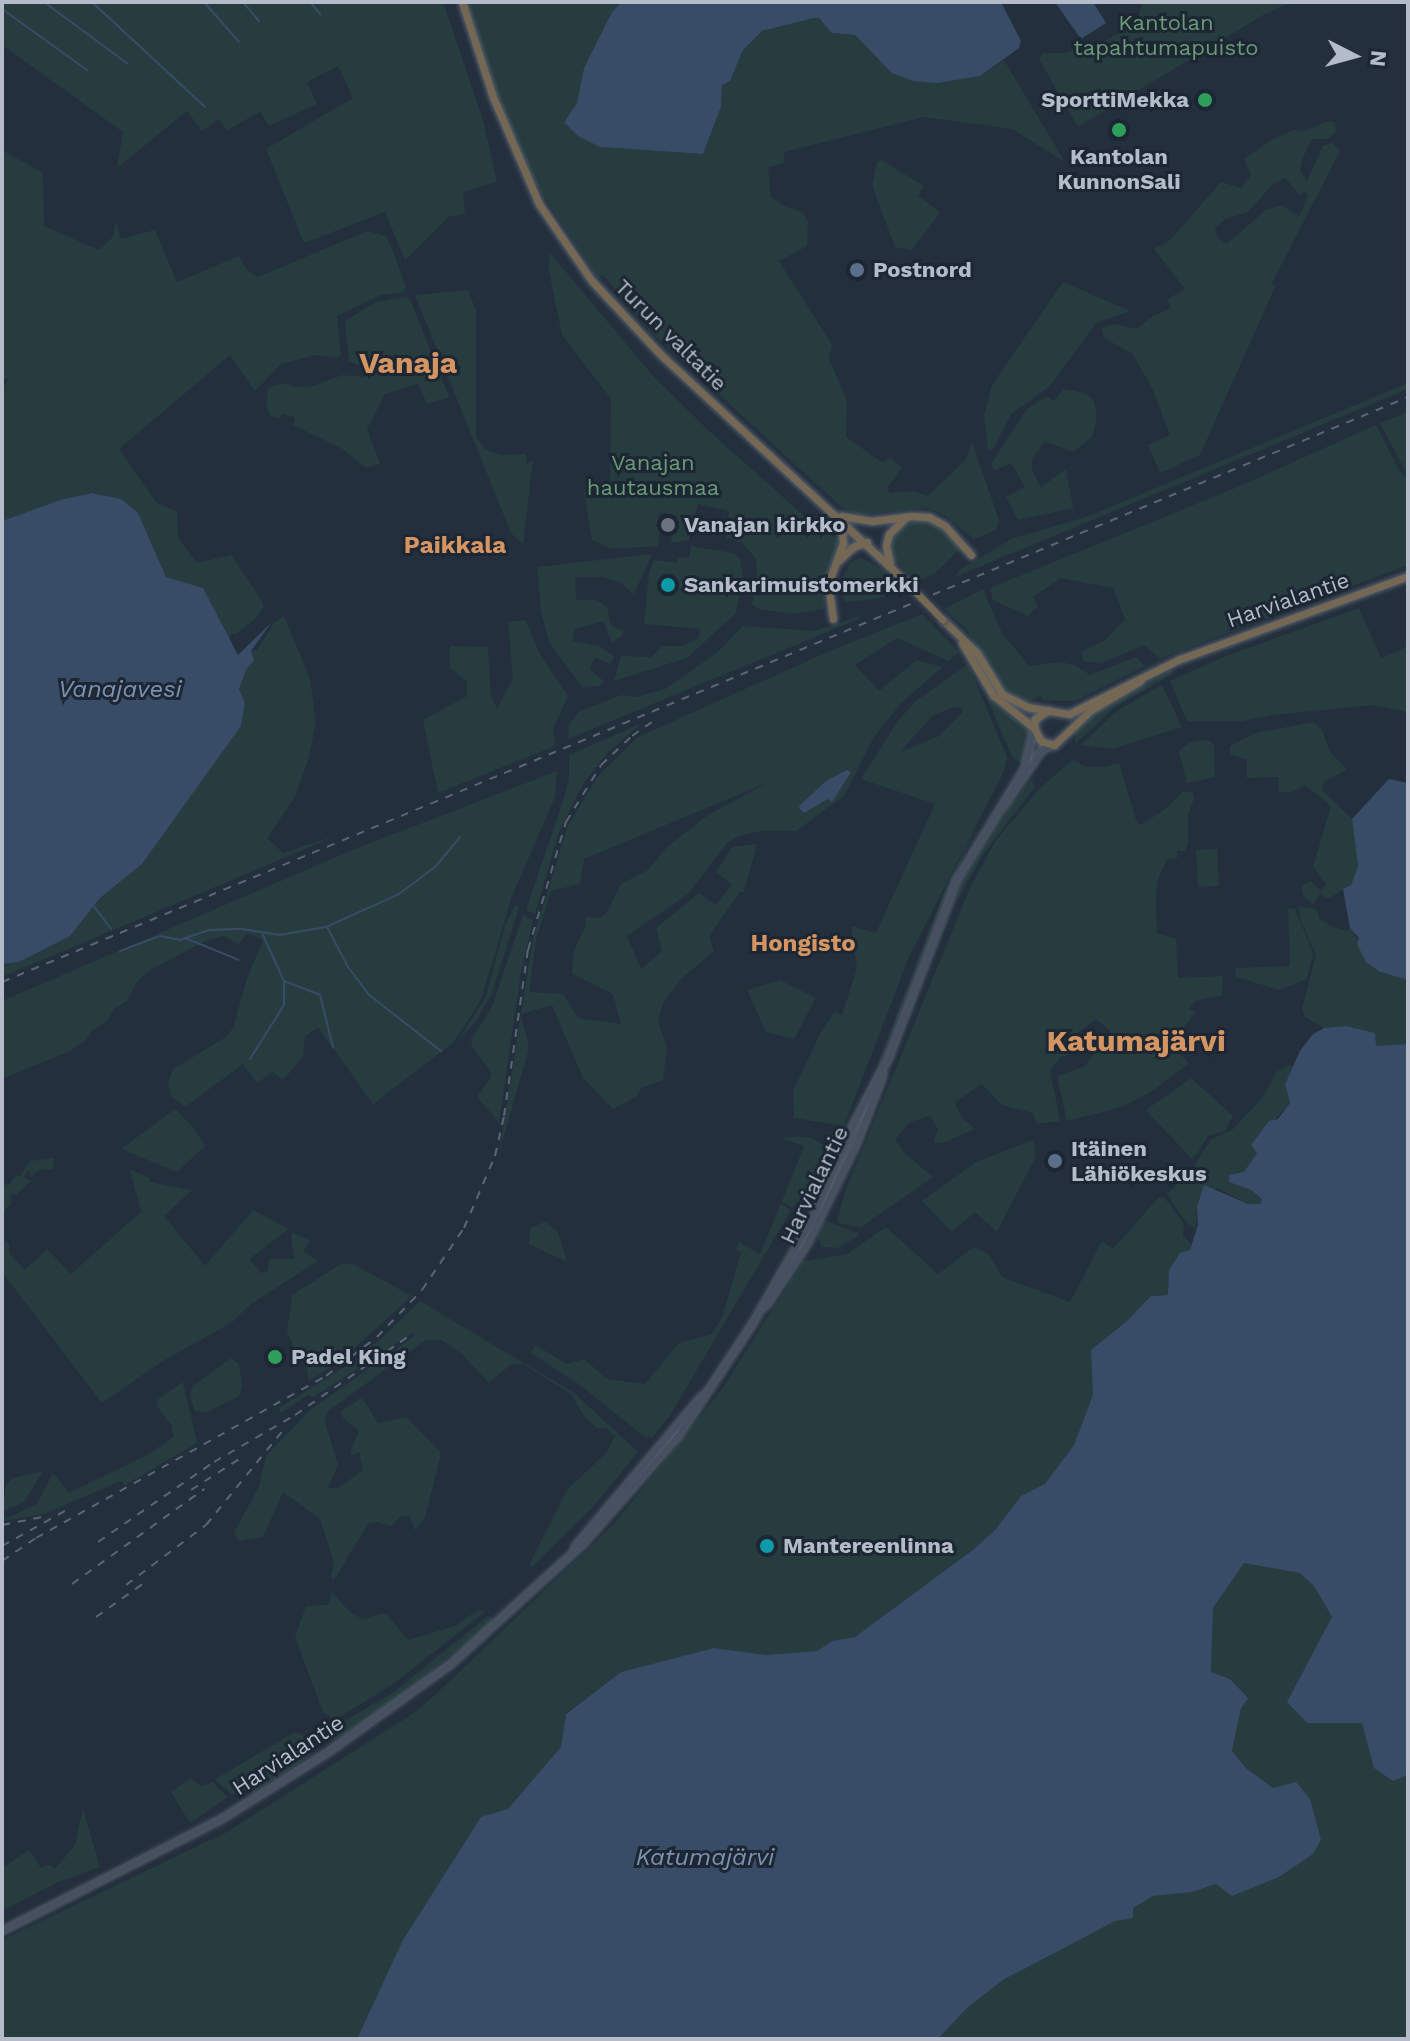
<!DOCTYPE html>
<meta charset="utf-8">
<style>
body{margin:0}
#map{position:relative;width:1410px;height:2041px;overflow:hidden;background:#242f3e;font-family:"Work Sans",sans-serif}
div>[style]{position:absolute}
.green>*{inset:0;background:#263c3f;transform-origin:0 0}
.water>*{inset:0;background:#394c67}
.stream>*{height:2px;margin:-1px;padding:0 1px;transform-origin:1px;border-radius:1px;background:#394c67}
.roads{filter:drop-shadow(0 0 2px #565f6c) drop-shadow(0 0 2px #565f6c)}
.secondary>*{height:6px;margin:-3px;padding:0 3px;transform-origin:3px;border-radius:3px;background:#465061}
.highway>*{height:7px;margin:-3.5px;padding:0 3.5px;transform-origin:3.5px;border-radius:3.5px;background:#746855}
.rail>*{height:2px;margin-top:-1px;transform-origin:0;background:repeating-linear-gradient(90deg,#5a6575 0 8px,transparent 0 16px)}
.bridges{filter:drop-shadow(0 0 2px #434c59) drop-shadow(0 0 2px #434c59)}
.highway-bridge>*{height:7px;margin:-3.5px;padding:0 3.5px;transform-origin:3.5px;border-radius:3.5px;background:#746855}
.dots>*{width:22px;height:22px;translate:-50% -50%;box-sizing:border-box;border:4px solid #1d2633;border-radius:50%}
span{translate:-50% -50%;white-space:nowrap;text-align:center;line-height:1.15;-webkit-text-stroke:6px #1d2633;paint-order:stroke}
.park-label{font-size:22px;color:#6b9a76}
.poi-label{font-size:22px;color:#b4bcc9;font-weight:700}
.right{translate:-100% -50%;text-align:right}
.left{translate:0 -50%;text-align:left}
.street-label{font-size:22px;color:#b4bcc9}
.neighbourhood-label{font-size:24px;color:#d59563;font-weight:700}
.water-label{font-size:24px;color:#7c92b1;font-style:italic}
.district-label{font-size:30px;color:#d59563;font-weight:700}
.frame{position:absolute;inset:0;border:4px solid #b4bcc9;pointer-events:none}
.north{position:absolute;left:1314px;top:16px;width:80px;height:80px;-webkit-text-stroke:6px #1d2633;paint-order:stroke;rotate:96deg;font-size:22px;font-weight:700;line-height:32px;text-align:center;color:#b4bcc9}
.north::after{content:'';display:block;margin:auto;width:28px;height:36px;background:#b4bcc9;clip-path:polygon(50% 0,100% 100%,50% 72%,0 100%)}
</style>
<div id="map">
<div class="green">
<i style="clip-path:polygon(2px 2px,443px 2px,483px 120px,497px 182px,463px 192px,465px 214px,448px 217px,405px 260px,385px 212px,304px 243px,266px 149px,353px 98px,338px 66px,307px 82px,317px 104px,269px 126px,260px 112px,227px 130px,219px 119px,202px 131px,187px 111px,117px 168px,123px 132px,2px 45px)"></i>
<i style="clip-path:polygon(466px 2px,622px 2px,612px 12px,584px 68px,577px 104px,564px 121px,578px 136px,600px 147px,703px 154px,721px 107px,722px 84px,730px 81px,743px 50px,762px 31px,814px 18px,819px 18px,833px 33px,855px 35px,980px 76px,1004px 60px,1065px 162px,1012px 129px,924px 117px,784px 152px,784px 163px,768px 167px,771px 197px,786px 207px,803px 212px,808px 222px,807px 246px,779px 261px,832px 345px,829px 359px,847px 401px,846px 437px,883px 463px,890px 457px,902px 468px,887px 488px,890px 493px,912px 491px,928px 496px,966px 459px,972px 442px,999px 520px,996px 530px,974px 539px,941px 513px,927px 508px,859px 515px,840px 506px,651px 332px,603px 275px,598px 279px,532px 178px,503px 110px)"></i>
<i style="clip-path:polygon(1142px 2px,1292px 2px,1263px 15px,1078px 127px,1039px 59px,1043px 53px,1066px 53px,1110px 39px,1138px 19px)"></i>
<i style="clip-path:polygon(evenodd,1329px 121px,1335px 123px,1336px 131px,1328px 139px,1312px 139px,1303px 157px,1300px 171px,1307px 181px,1323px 146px,1332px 143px,1340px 151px,1272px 283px,1275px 287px,1200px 455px,1160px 473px,1148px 445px,1170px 435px,1152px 388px,1132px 353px,1105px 339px,1101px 328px,1114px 324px,1137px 329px,1150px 318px,1171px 308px,1168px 299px,1185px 289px,1154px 249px,1170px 240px,1221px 182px,1241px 188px,1251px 175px,1244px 159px,1271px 140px,1294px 130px,1305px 131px,1329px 121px,1285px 178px,1300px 195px,1305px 191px,1308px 196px,1299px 216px,1282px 205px,1266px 210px,1226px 244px,1217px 237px,1215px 229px,1225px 219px,1248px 212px,1273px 184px,1285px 178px)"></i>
<i style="clip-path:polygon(2px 150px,43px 173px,44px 226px,99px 250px,113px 237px,116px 221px,121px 239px,155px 230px,177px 282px,239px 256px,247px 270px,258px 277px,367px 231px,386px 236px,391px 246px,406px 287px,404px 292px,381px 295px,337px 316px,341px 355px,336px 358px,315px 355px,281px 364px,255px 391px,230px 355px,119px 449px,156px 502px,177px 512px,178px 538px,197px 563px,231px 555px,262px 601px,264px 606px,256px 618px,236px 634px,232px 633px,229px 638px,203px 589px,166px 577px,138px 513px,106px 495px,91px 493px,60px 500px,2px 521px,2px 390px,8px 380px,2px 378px)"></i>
<i style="clip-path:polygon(881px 160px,924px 186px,918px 196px,938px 210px,939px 214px,912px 250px,895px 247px,872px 185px,877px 162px)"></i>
<i style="clip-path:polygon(550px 253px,654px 377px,709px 431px,822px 532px,842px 540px,825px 577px,824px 609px,791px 614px,759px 609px,752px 604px,757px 575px,756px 559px,743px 543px,726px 538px,729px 511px,698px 504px,689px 540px,671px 543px,672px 533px,677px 533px,677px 516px,660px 512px,656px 526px,661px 527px,658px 546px,611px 549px,592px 540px,584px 493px,586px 490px,610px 493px,611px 399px,562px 335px,548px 266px)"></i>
<i style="clip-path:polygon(1063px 282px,1130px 311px,1096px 323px,1050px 386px,1011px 414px,994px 448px,988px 451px,984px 415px,992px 385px)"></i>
<i style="clip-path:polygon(468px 290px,476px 311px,476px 437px,485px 449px,502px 455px,526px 454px,526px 464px,533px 460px,523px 544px,511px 533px,415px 295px)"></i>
<i style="clip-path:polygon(406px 297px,410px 299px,449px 397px,427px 404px,418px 384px,385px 394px,367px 429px,380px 464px,366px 468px,341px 448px,293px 425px,295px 418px,282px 413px,279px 419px,271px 416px,266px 407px,268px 388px,284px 383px,295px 387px,314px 386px,342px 375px,365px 377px,366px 368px,349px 361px,345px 321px,376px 302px)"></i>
<i style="clip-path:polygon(1408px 383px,1408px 389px,955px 577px,961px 569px,1013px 538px,1086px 517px)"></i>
<i style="clip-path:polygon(1064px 389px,1085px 393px,1094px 401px,1097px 416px,1092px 437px,1073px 452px,1045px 441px,1032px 459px,1032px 471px,1041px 487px,1066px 469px,1073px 508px,1018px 520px,1006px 497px,1025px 487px,1011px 463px,994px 471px,991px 464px,1027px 409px,1047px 396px,1054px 401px)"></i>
<i style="clip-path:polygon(1408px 412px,1408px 476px,1380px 423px)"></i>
<i style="clip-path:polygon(1376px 425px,1400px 472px,1408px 479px,1408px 565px,1160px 659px,1144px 645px,1102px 663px,1083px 661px,1082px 651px,1104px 641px,1125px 619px,1113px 588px,1061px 578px,1033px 597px,1038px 606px,1028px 616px,993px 600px,990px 588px,1240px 486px)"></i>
<i style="clip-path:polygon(921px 519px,939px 525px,960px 549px,935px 573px,917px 582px,893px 559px,891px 544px,900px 526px)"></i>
<i style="clip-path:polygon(691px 546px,733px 553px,740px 559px,743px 577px,736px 613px,687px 658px,614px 681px,621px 656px,651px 657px,662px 646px,682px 646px,698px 639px,701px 629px,644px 624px,649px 573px,654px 560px,677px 563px,677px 557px,689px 558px)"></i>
<i style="clip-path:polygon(652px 554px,634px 594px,620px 582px,602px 577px,575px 577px,576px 600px,596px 600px,607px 607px,611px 626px,623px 630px,623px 635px,612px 643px,603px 621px,575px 629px,573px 641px,599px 646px,615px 657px,610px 664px,595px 657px,590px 670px,604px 681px,599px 686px,582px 687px,549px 642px,541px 611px,537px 567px)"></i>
<i style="clip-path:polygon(860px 557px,885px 571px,901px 591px,877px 599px,845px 602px,841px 591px,843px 577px,850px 563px)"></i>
<i style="clip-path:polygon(983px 589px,1002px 633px,1029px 666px,1060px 662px,1075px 665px,1090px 675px,1136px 657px,1145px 666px,1075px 701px,1044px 701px,1040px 696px,1028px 702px,1020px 700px,999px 685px,966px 629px,944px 609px)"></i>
<i style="clip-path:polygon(1359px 608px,1381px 658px,1408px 646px,1408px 712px,1373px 705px,1273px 715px,1242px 721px,1187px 721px,1170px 681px,1226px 656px)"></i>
<i style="clip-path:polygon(evenodd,922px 614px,959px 652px,948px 661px,897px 638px,855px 665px,879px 691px,917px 660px,943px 667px,901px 703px,874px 737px,844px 796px,796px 831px,760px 831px,736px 837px,726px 844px,688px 894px,627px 936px,641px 969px,662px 951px,656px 928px,699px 893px,716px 905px,732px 884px,716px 872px,732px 847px,757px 844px,744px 892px,740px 892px,709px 936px,714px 951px,681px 979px,663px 1003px,658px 1022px,667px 1046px,663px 1080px,641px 1088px,637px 1096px,613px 1109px,583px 1078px,552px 1005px,521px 1014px,529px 1048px,499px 1153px,533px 939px,567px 828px,597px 777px,638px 737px,832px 650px,922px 614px,771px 781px,708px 815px,667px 847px,648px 870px,621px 884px,608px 911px,600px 918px,585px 917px,586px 925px,573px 953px,572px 974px,613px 994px,621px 1024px,578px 1018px,563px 994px,529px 992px,536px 940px,551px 891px,580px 884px,584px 859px,771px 781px)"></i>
<i style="clip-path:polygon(284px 616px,310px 679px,316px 721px,309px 757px,295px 797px,267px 838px,283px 853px,338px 835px,2px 977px,2px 964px,19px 962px,70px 936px,100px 898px,142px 864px,241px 726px,245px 703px,239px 690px,247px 667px,251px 665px,251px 651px,257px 650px,274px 623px)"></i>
<i style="clip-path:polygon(860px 616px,861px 618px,568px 739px,569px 724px,579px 712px,621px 695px,636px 697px,665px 689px,718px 652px,743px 626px,814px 631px)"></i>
<i style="clip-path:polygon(526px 620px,539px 653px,568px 696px,553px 729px,555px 746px,438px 793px,423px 720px,467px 696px,467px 681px,450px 668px,450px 646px,488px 647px,491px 696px,497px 709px,513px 678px,508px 622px)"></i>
<i style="clip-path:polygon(evenodd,968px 664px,1007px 757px,1004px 771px,909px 957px,844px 1126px,794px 1118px,793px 1091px,821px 1032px,835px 1011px,842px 1015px,857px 968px,851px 926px,876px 933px,935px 804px,861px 779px,897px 722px,916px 701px,968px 664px,951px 708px,960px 707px,963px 712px,939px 736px,900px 752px,932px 716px,951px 708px)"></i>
<i style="clip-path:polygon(1171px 670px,1173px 674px,1115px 707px,1075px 744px,1075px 732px,1098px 711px)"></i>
<i style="clip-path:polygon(1159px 686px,1163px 687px,1182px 727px,1112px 749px,1081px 745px,1117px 711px)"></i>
<i style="clip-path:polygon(986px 696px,1028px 730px,1023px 765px,1012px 757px)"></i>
<i style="clip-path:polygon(1314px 722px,1322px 730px,1330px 752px,1347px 769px,1324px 782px,1322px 790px,1352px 819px,1358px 866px,1351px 885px,1328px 899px,1320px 894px,1313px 904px,1304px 897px,1301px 886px,1311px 881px,1321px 891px,1326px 884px,1313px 867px,1331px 806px,1305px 785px,1292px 792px,1279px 792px,1278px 777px,1247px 778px,1247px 759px,1230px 755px,1230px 746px,1256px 733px)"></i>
<i style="clip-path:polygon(642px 723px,608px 752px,583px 784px,559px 832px,535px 914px,526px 910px,564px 798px,569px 780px,569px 755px)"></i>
<i style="clip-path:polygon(1202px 740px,1210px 741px,1214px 746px,1215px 777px,1187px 783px,1179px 751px,1189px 743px)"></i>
<i style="clip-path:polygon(1073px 760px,1086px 767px,1104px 767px,1119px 763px,1137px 823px,1141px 825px,1168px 807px,1183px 791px,1193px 793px,1194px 799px,1188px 814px,1188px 843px,1185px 851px,1177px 851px,1177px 858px,1167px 859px,1159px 876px,1156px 895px,1157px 933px,1176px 939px,1178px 978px,1223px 976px,1222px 995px,1195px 1001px,1189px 1009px,1195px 1012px,1172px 1046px,1189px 1063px,1154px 1090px,1122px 1107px,1067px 1121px,1057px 1076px,1084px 1067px,1111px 1031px,1096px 1019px,1071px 1038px,1072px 1054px,1061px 1057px,1050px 1070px,1060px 1121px,1036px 1124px,1033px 1113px,1002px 1105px,982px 1084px,955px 1102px,961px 1117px,975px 1129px,943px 1143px,933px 1143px,938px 1129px,930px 1116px,910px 1122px,895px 1139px,904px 1153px,933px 1177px,861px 1227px,840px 1224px,837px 1221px,844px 1194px,970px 888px,996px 840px,1040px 788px)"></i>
<i style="clip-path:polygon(557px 771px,555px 797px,511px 899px,481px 1000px,453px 1043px,373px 1104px,318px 1027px,305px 1037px,303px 1057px,283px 1080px,273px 1072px,257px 1083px,243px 1064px,185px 1107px,171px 1096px,168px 1082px,173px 1069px,226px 1037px,233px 1028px,247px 979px,263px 940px,247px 933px,239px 944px,224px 936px,205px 941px,154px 968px,138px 980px,127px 1001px,114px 1009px,108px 1020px,92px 1031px,86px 1040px,70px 1051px,2px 1079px,2px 1001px,350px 851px)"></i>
<i style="clip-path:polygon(1031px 780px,1035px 787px,984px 853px,955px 904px,844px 1183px,960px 886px,995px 824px)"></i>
<i style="clip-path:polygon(980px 819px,941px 907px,875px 1077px,844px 1132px,873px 1077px,947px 885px)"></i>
<i style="left:1217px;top:849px;width:37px;height:21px;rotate:87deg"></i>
<i style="clip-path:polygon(515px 905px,519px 908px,491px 995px,476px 1021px,458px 1041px,486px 996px,505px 926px)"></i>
<i style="clip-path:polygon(1299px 907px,1316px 909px,1320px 919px,1331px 926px,1346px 931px,1350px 928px,1380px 972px,1408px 980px,1407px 1045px,1375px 1046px,1346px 1026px,1324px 1028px,1305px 1017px,1302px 1009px,1316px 955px,1301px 921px)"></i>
<i style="clip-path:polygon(1288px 908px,1295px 909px,1313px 953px,1307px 979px,1280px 990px,1236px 977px,1235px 968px,1290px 966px)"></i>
<i style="clip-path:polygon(523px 915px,533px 920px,521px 972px,499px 1122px,477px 1097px,491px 1077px,491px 1072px,472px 1046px,471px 1039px,492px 1007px)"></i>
<i style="clip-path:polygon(780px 980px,816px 998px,794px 1039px,766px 1032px,747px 990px)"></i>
<i style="clip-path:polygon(1288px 1065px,1293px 1066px,1285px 1084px,1290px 1103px,1251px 1146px,1258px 1152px,1244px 1172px,1229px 1182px,1251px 1190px,1262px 1199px,1260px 1204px,1248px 1204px,1217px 1188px,1197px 1207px,1196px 1229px,1186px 1222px,1167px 1194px,1191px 1171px,1211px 1139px,1232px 1130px,1264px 1096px,1276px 1072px)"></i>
<i style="clip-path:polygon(1191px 1078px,1233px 1116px,1225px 1131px,1208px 1136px,1197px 1154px,1191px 1158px,1146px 1110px)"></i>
<i style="clip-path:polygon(175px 1109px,194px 1128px,205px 1146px,177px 1172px,121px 1149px)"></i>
<i style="clip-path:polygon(787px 1137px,808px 1137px,833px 1149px,822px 1173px,792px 1208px,782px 1201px,804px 1146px,783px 1139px)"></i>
<i style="clip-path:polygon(1033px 1140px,1036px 1156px,997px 1232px,975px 1212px,952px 1232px,922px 1201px,976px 1162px)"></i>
<i style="clip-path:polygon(54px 1158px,53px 1169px,39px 1170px,31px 1177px,29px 1170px,23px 1177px,31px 1181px,16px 1195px,11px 1194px,11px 1204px,2px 1213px,2px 1184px,9px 1185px,17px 1174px,19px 1177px,30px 1161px)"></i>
<i style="clip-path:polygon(130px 1169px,149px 1178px,149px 1182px,192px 1190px,164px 1216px,205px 1266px,253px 1210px,289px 1229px,249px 1259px,261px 1273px,268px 1271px,269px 1259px,294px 1259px,291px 1235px,294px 1233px,311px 1241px,303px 1251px,318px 1261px,251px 1304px,231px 1323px,163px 1361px,102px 1403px,2px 1272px,2px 1238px,9px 1243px,10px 1254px,25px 1270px,47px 1249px,71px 1274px,141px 1212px)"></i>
<i style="clip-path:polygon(1159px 1197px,1164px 1197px,1184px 1224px,1183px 1236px,1191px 1244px,1190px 1251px,1168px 1295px,1151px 1296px,1127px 1321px,1091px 1350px,1094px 1395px,1074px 1445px,1045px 1485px,1021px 1496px,996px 1529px,974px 1549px,855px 1637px,832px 1641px,817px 1651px,765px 1655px,714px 1648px,621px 1672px,566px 1713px,561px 1747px,404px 1940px,357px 2039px,2px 2039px,2px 1940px,227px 1832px,411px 1715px,435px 1695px,614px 1524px,722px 1389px,803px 1261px,847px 1254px,886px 1227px,938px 1274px,974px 1247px,989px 1254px,1002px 1277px,1070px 1302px,1102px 1241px,1113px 1249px)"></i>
<i style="clip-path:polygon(781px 1203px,791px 1210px,669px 1417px,652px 1438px,645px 1437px,580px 1385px,531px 1353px,535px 1345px,567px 1364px,584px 1359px,607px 1379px,645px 1384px,679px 1343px,712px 1334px,723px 1315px,741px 1252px,736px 1250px,739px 1242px,760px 1254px)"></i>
<i style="clip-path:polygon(823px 1220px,858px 1233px,858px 1236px,838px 1248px,822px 1247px,817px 1237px)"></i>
<i style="clip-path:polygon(545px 1222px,558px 1232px,567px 1262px,529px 1244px,530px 1228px)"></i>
<i style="clip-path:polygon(341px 1264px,353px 1264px,412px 1296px,341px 1360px,309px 1381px,305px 1361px,299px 1359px,287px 1332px,292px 1295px)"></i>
<i style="clip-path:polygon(420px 1301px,574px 1393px,638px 1452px,592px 1508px,531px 1568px,530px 1563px,567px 1490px,607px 1452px,615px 1436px,607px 1429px,597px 1428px,583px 1415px,571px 1394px,523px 1364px,510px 1365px,489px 1383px,461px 1353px,441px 1340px,426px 1340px,327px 1412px,325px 1422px,338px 1465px,328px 1487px,337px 1489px,363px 1470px,359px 1452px,353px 1455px,350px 1452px,359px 1431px,343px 1418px,341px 1411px,362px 1398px,378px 1423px,406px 1417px,441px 1453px,425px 1517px,415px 1530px,410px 1517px,401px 1516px,391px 1526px,377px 1522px,368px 1524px,334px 1580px,331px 1577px,334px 1562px,320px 1519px,283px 1492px,263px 1537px,239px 1541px,234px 1533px,259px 1486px,266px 1456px,310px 1410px,413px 1337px,414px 1332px,314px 1397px,308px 1395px,281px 1413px,279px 1408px,343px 1368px,381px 1339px)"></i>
<i style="clip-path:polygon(231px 1358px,239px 1364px,242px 1385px,239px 1396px,208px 1412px,195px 1411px,190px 1396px,193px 1386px)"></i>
<i style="clip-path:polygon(183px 1382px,197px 1443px,125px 1485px,121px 1481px,44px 1514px,2px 1521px,37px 1504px,53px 1473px,69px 1493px,149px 1454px,173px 1437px,172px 1426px,156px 1405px,157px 1400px)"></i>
<i style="clip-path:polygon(43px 1471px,24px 1502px,2px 1512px,6px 1485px,13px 1478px)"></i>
<i style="clip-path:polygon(1244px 1563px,1300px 1573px,1314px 1586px,1332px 1617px,1301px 1679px,1307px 1723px,1362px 1723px,1393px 1780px,1408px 1775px,1408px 2039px,938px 2039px,968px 2007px,1003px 1980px,1115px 1920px,1132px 1918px,1133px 1908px,1154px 1895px,1192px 1892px,1217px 1884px,1273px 1788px,1246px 1768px,1232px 1751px,1241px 1708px,1230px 1679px,1211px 1672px,1213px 1608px)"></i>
<i style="clip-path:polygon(332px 1592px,349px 1611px,362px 1619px,383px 1613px,388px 1616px,408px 1640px,455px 1626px,478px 1610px,486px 1611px,393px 1684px,335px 1720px,323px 1712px,295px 1637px,306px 1606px,328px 1605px)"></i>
<i style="clip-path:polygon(488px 1616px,493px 1617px,491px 1623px,392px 1703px,336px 1740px,319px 1736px,391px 1694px)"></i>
<i style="clip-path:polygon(295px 1732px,309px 1737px,232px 1795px,215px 1779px)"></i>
<i style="clip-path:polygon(311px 1740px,314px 1750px,308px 1758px,252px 1794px,248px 1789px)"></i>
<i style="clip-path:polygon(191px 1778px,202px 1787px,212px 1782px,228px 1797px,190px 1823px,171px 1792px)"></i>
<i style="clip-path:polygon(83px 1809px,100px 1867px,58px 1882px,2px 1911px,2px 1868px,29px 1850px,41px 1868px,48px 1864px,55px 1869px,75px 1845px)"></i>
</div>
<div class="water">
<i style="clip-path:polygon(622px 2px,1001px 2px,1021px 41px,1019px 48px,980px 76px,937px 83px,913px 81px,892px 73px,855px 35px,832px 33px,819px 18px,814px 18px,762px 31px,743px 50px,730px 81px,722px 85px,721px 107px,703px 154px,600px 147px,578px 136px,564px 122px,577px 103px,584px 68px,612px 12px)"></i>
<i style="clip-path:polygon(1055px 2px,1093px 2px,1106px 23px,1081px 39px)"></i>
<i style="clip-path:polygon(92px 493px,121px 499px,138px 513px,166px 577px,203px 588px,238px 655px,272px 622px,251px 651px,254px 661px,247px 668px,239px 689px,245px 703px,241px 726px,142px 864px,100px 898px,70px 936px,19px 962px,2px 964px,2px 521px,60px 500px)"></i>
<i style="clip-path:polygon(847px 770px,851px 772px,832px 802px,828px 799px,804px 813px,800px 809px,799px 806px,826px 781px)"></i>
<i style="clip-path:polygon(1389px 779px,1408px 783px,1408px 980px,1380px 972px,1366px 962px,1357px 944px,1359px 938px,1350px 928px,1343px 889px,1351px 885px,1358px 866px,1352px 819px)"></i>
<i style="clip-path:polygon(1346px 1026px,1375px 1033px,1376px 1046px,1408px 1044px,1408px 1775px,1393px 1781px,1374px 1768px,1362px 1723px,1307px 1723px,1287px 1702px,1332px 1617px,1314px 1586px,1300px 1573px,1244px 1563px,1213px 1608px,1211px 1672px,1230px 1679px,1248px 1698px,1241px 1708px,1232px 1751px,1246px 1768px,1273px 1788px,1296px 1782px,1310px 1799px,1321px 1840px,1313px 1854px,1279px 1877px,1232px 1896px,1216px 1884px,1192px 1892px,1153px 1896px,1133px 1908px,1133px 1918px,1115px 1921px,1003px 1980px,968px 2007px,938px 2039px,357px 2039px,403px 1940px,481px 1817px,508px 1809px,561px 1747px,566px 1714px,621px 1672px,714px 1648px,765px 1655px,817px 1651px,832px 1641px,855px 1637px,974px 1549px,996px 1529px,1021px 1496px,1045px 1484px,1074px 1445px,1093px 1395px,1091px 1350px,1127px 1321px,1151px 1296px,1168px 1295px,1169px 1270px,1180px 1253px,1190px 1250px,1198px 1225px,1197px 1207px,1204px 1185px,1248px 1204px,1260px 1204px,1262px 1199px,1251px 1190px,1229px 1182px,1229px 1175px,1244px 1172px,1257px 1153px,1251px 1145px,1269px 1121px,1278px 1119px,1290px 1103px,1285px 1084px,1300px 1051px,1312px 1035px,1324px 1028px)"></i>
</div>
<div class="stream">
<i style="left:44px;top:2px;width:104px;rotate:36.4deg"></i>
<i style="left:92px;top:2px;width:154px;rotate:42.9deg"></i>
<i style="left:204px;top:2px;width:53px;rotate:48.8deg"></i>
<i style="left:243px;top:2px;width:25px;rotate:50deg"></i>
<i style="left:310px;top:2px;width:16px;rotate:50deg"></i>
<i style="left:2px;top:9px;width:105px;rotate:35.7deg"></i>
<i style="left:93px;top:905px;width:30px;rotate:53deg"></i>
<i style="left:327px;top:927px;width:45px;rotate:62.3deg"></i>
<i style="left:348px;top:967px;width:34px;rotate:53deg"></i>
<i style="left:368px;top:994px;width:93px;rotate:38deg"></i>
<i style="left:263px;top:935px;width:51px;rotate:65.5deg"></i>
<i style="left:284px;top:981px;width:39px;rotate:21deg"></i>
<i style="left:320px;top:995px;width:54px;rotate:76deg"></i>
<i style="left:185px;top:938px;width:58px;rotate:22.2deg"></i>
<i style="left:120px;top:951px;width:43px;rotate:-20.6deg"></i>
<i style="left:160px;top:936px;width:20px;rotate:11deg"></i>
<i style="left:180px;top:940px;width:31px;rotate:-19deg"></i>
<i style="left:209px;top:930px;width:33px;rotate:-2deg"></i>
<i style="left:242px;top:929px;width:37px;rotate:9deg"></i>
<i style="left:279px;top:935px;width:48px;rotate:-9.7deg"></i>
<i style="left:326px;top:927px;width:80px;rotate:-24.3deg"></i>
<i style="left:399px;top:894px;width:45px;rotate:-36.9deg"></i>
<i style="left:435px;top:867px;width:39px;rotate:-50deg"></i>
<i style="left:250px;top:1059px;width:64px;rotate:-57.8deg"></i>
<i style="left:284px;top:1005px;width:22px;rotate:-90deg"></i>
</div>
<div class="roads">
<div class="secondary">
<i style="left:1003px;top:807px;width:69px;rotate:-55.6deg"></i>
<i style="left:1042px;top:750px;width:11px;rotate:-27deg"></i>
<i style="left:889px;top:1056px;width:189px;rotate:-68.9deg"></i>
<i style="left:957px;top:880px;width:131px;rotate:-58.7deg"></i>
<i style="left:1025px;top:768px;width:40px;rotate:-77deg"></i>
<i style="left:766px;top:1306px;width:74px;rotate:-56.5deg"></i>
<i style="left:807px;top:1244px;width:110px;rotate:-63.7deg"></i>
<i style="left:856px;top:1145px;width:75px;rotate:-68.9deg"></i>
<i style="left:575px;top:1547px;width:197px;rotate:-49.9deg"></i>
<i style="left:2px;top:1931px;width:245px;rotate:-27deg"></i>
<i style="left:220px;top:1820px;width:126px;rotate:-32.1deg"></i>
<i style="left:327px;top:1753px;width:153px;rotate:-35.7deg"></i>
<i style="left:451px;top:1664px;width:178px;rotate:-42.3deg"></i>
<i style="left:583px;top:1544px;width:145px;rotate:-48.6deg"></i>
<i style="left:679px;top:1435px;width:134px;rotate:-56.5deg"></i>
<i style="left:753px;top:1323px;width:119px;rotate:-60.2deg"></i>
<i style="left:812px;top:1220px;width:105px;rotate:-66.4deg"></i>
<i style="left:854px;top:1124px;width:78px;rotate:-62.4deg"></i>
</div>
<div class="highway">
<i style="left:462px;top:2px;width:100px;rotate:71.9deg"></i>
<i style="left:493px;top:97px;width:116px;rotate:66.7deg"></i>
<i style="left:539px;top:204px;width:93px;rotate:55.5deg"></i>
<i style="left:592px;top:281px;width:100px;rotate:47deg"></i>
<i style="left:660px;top:354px;width:331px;rotate:42.8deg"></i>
<i style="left:841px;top:516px;width:31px;rotate:9deg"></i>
<i style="left:872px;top:521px;width:40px;rotate:-7.1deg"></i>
<i style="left:912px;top:516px;width:17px;rotate:3deg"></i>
<i style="left:929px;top:517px;width:18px;rotate:29deg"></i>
<i style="left:945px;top:526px;width:39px;rotate:48deg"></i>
<i style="left:838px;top:561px;width:21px;rotate:-43deg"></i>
<i style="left:853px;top:547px;width:15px;rotate:-20deg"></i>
<i style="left:890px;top:564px;width:19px;rotate:-102deg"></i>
<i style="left:886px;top:545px;width:11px;rotate:-75deg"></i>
<i style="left:889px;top:534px;width:24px;rotate:-45deg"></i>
<i style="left:833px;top:619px;width:35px;rotate:-98deg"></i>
<i style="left:828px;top:584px;width:44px;rotate:-69.9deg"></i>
<i style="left:843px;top:543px;width:22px;rotate:-95deg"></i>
<i style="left:943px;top:620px;width:47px;rotate:44.1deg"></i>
<i style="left:977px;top:653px;width:48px;rotate:58.6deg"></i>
<i style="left:1002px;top:694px;width:28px;rotate:27deg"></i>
<i style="left:1027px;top:707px;width:43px;rotate:9.5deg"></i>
<i style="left:1069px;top:714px;width:124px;rotate:-26.4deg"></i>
<i style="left:1180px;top:659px;width:243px;rotate:-20deg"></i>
<i style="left:962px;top:643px;width:61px;rotate:59.2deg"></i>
<i style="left:993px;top:695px;width:53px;rotate:38.8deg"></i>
<i style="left:1049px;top:710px;width:17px;rotate:147deg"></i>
<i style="left:1035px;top:719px;width:9px;rotate:96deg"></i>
<i style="left:1034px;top:728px;width:15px;rotate:62deg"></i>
<i style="left:1041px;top:741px;width:14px;rotate:17deg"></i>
<i style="left:1054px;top:745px;width:51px;rotate:-43.4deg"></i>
<i style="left:1091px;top:710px;width:57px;rotate:-30.6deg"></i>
</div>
</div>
<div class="rail">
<i style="left:2px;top:982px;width:1523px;rotate:-22.59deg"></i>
<i style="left:191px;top:1490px;width:59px;rotate:-32.6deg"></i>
<i style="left:2px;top:1525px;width:41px;rotate:-11.3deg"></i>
<i style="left:98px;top:1542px;width:141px;rotate:-34.6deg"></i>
<i style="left:214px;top:1462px;width:94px;rotate:-30.1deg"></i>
<i style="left:295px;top:1415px;width:139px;rotate:-34.7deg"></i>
<i style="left:2px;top:1546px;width:72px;rotate:-29.1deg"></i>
<i style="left:2px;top:1561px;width:41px;rotate:-34.1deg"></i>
<i style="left:36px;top:1538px;width:332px;rotate:-29.2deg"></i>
<i style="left:326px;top:1376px;width:64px;rotate:-37.4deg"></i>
<i style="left:377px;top:1337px;width:65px;rotate:-46.2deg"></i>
<i style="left:422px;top:1290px;width:75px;rotate:-55.9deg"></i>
<i style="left:464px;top:1228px;width:78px;rotate:-66.7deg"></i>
<i style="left:495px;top:1156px;width:41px;rotate:-77.3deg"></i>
<i style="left:504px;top:1116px;width:168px;rotate:-81.8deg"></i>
<i style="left:528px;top:950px;width:134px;rotate:-73.5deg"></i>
<i style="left:566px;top:822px;width:67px;rotate:-58.4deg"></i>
<i style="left:601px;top:765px;width:42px;rotate:-43.1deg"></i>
<i style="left:632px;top:736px;width:32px;rotate:-35deg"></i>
<i style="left:72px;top:1584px;width:163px;rotate:-35.7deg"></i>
<i style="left:126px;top:1585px;width:100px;rotate:-36.9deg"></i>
<i style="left:206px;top:1525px;width:124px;rotate:-50.9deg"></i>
<i style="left:96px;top:1617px;width:59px;rotate:-35.3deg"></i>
</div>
<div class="bridges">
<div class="highway-bridge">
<i style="left:903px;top:579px;width:57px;rotate:45.7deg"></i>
</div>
</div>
<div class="dots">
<i style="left:1205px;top:100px;background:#2e9e5b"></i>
<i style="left:1119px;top:130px;background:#2e9e5b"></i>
<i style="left:857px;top:270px;background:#5c6f8a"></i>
<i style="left:668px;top:525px;background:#6b7280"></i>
<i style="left:668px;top:585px;background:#0f9aa8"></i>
<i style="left:1055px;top:1161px;background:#5c6f8a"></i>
<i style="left:275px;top:1357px;background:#2e9e5b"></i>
<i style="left:767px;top:1546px;background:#0f9aa8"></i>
</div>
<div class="park-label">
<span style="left:1166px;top:35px">Kantolan<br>tapahtumapuisto</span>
<span style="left:653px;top:475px">Vanajan<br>hautausmaa</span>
</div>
<div class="poi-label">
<span class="right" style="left:1189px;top:100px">SporttiMekka</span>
<span style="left:1119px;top:169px">Kantolan<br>KunnonSali</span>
<span class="left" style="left:873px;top:270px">Postnord</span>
<span class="left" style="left:684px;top:525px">Vanajan kirkko</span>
<span class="left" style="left:684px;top:585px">Sankarimuistomerkki</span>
<span class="left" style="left:1071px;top:1161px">Itäinen<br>Lähiökeskus</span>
<span class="left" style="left:291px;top:1357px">Padel King</span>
<span class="left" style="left:783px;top:1546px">Mantereenlinna</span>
</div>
<div class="street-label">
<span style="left:671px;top:335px;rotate:45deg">Turun valtatie</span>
<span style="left:1288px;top:600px;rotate:-19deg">Harvialantie</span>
<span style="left:814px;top:1185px;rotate:-64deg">Harvialantie</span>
<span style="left:288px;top:1755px;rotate:-33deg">Harvialantie</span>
</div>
<div class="neighbourhood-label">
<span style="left:455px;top:546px">Paikkala</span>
<span style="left:803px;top:944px">Hongisto</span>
</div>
<div class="water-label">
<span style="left:120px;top:690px">Vanajavesi</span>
<span style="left:705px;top:1858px">Katumajärvi</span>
</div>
<div class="district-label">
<span style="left:408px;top:363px">Vanaja</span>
<span style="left:1136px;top:1041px">Katumajärvi</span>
</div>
<div class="frame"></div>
<div class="north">N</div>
</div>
